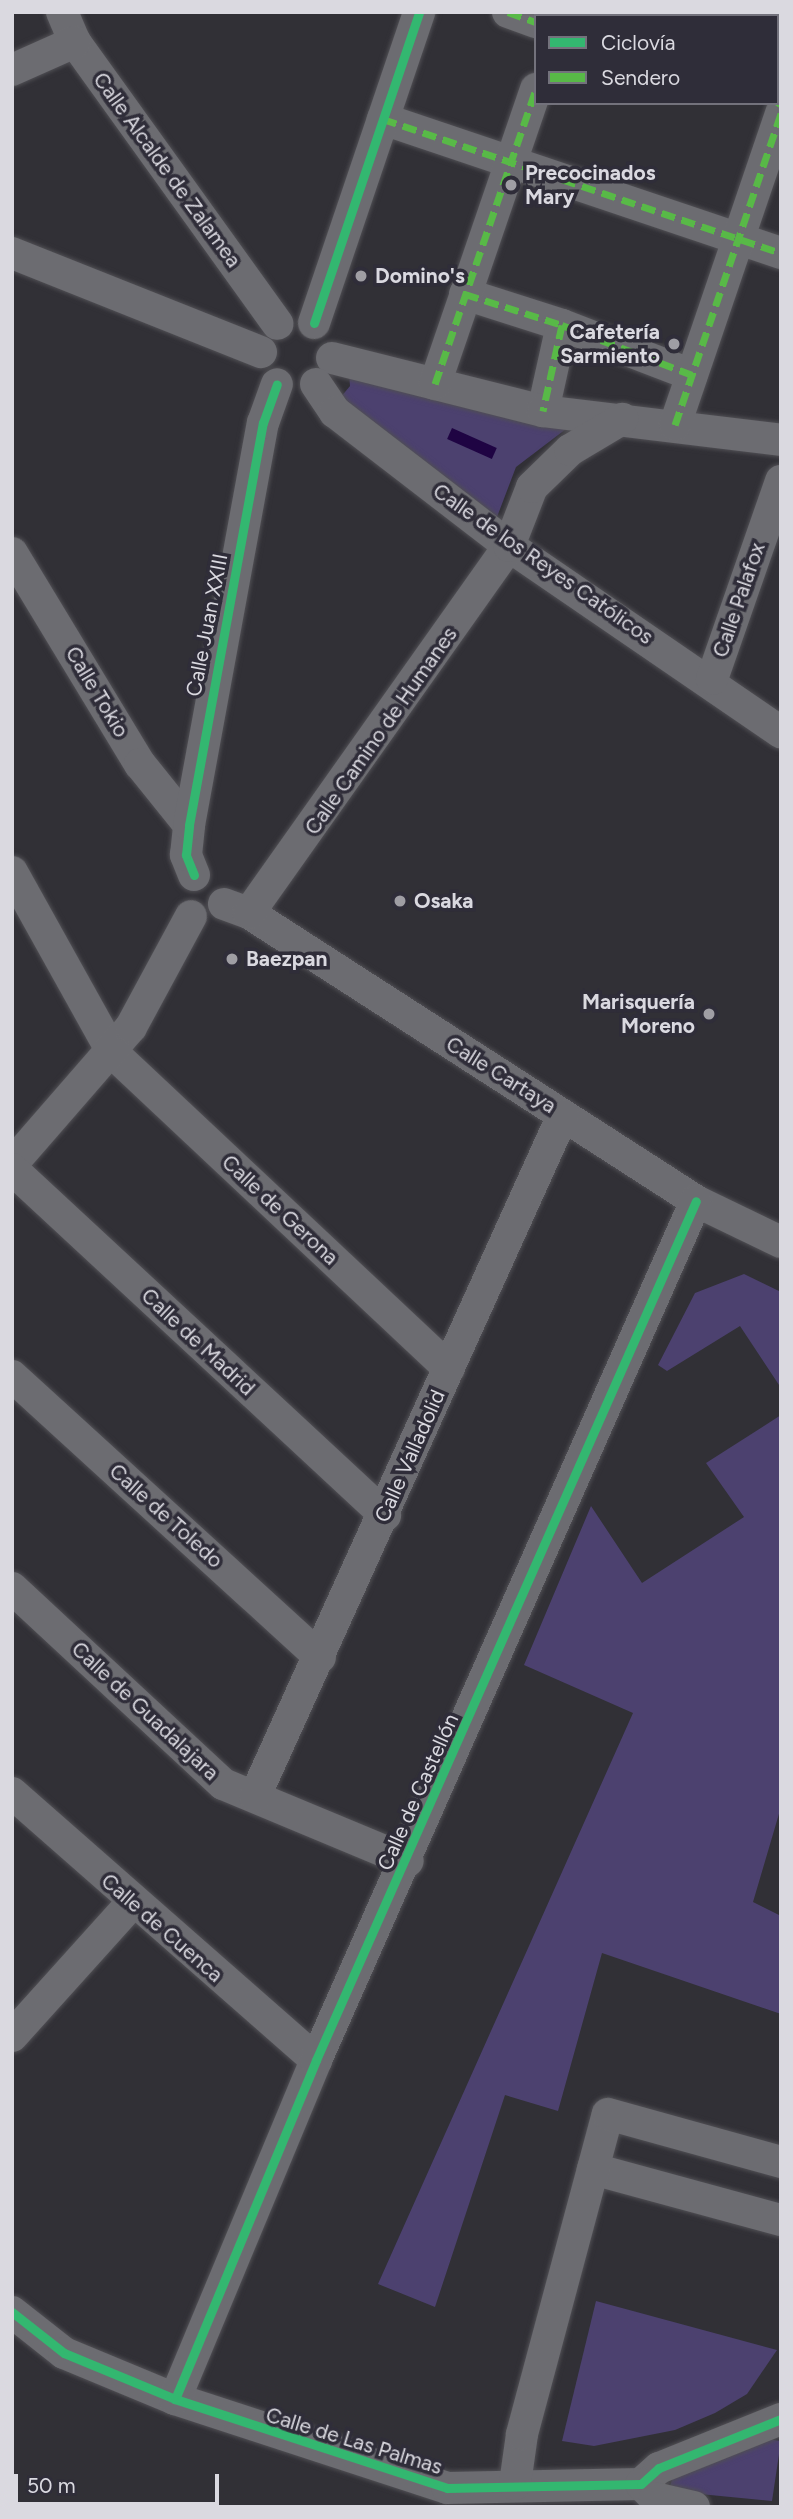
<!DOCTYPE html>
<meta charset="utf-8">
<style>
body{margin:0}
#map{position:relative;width:793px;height:2519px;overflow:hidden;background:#313036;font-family:Figtree,sans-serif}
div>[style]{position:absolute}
.green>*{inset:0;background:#4c416f}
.water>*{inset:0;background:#1f0443;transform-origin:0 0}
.roads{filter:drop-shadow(0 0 2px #504f54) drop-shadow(0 0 2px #504f54)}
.minor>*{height:32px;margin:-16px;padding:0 16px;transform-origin:16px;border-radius:16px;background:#6c6c71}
.quiet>*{height:7px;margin-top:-3.5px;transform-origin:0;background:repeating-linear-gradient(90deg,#58b947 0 14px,transparent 0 21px)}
.cycleway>*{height:9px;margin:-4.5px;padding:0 4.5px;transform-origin:4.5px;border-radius:4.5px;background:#33b770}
.dots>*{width:19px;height:19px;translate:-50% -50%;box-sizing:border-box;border:4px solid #2f2d39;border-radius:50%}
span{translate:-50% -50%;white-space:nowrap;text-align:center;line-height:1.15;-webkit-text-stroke:7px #2f2d39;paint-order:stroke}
.street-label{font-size:21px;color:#dad9e0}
.poi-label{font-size:21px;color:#dad9e0;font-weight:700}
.left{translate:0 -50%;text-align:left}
.right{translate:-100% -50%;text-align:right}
.frame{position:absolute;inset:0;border:14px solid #dad9e0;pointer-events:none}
.legend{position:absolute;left:534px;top:14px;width:245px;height:91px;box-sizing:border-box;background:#2f2d39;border:2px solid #73727c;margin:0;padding:9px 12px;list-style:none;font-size:21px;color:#dad9e0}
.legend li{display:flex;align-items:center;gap:14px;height:35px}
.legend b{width:35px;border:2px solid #73727c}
.scale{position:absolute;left:14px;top:2474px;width:205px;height:32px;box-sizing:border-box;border:4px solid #dad9e0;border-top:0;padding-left:9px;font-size:21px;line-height:24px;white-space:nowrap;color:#dad9e0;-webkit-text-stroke:5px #2f2d39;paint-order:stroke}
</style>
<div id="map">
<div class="green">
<i style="clip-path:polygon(349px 374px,566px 429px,516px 467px,497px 517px,340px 398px,350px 386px)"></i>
<i style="clip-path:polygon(744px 1274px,781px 1292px,781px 1388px,740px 1326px,667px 1371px,658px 1365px,695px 1293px)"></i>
<i style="clip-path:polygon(781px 1415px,781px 1807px,753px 1902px,781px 1916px,781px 2014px,602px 1953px,558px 2111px,505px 2095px,435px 2307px,378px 2284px,633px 1713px,524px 1665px,591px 1506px,642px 1583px,744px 1517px,706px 1463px)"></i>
<i style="clip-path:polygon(596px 2301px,777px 2350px,747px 2394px,715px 2413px,675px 2430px,594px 2446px,562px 2441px)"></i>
<i style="clip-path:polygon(767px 2439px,781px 2441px,772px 2501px,669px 2491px,672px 2479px)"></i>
</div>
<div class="water">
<i style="left:452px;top:428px;width:49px;height:12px;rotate:24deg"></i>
</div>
<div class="roads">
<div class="minor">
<i style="left:62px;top:12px;width:33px;rotate:67deg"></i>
<i style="left:75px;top:42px;width:347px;rotate:54.3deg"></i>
<i style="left:508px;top:12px;width:30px;rotate:20deg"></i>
<i style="left:569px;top:16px;width:5px;rotate:-53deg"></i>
<i style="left:12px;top:70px;width:69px;rotate:-24deg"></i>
<i style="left:383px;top:119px;width:420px;rotate:18.6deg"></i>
<i style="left:12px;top:253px;width:268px;rotate:21.7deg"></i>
<i style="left:465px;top:294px;width:102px;rotate:17.7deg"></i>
<i style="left:562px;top:325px;width:88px;rotate:102.5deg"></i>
<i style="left:314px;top:323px;width:328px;rotate:-71.3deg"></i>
<i style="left:562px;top:325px;width:139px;rotate:21deg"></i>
<i style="left:332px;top:358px;width:218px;rotate:14.1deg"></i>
<i style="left:543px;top:411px;width:240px;rotate:6.9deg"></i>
<i style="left:316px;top:384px;width:34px;rotate:56deg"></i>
<i style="left:335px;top:412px;width:220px;rotate:37.6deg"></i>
<i style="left:509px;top:546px;width:330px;rotate:34.4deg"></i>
<i style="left:435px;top:384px;width:312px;rotate:-71.1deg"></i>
<i style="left:675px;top:425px;width:330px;rotate:-71.2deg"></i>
<i style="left:12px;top:553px;width:247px;rotate:58.8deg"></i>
<i style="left:140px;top:764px;width:78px;rotate:51.2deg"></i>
<i style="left:712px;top:679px;width:210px;rotate:-70.8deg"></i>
<i style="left:12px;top:872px;width:206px;rotate:60.9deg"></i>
<i style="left:112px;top:1052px;width:462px;rotate:43.2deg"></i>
<i style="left:194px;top:875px;width:22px;rotate:-112deg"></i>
<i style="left:186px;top:855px;width:30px;rotate:-84deg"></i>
<i style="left:189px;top:825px;width:409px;rotate:-79.6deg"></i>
<i style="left:263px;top:423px;width:41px;rotate:-70.3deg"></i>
<i style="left:224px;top:904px;width:27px;rotate:20deg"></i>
<i style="left:249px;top:913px;width:532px;rotate:32.79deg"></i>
<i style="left:696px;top:1201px;width:94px;rotate:25.8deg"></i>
<i style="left:249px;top:913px;width:450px;rotate:-54.7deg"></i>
<i style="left:509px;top:546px;width:63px;rotate:-68.7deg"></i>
<i style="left:532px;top:487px;width:53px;rotate:-44.2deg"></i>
<i style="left:570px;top:450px;width:61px;rotate:-30.8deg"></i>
<i style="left:12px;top:1164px;width:181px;rotate:-49deg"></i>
<i style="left:131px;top:1027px;width:126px;rotate:-61.6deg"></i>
<i style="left:12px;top:1169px;width:509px;rotate:42.85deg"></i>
<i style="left:12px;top:1376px;width:417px;rotate:42.4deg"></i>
<i style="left:12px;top:1588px;width:288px;rotate:42.9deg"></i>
<i style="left:223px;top:1784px;width:200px;rotate:22.6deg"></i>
<i style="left:12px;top:1793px;width:405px;rotate:41.3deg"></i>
<i style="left:255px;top:1796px;width:747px;rotate:-65.66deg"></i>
<i style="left:12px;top:2036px;width:178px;rotate:-48deg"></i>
<i style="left:593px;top:2169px;width:195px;rotate:15.2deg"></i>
<i style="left:12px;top:2312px;width:66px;rotate:38.3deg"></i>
<i style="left:64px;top:2353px;width:120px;rotate:22.5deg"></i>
<i style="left:175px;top:2399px;width:286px;rotate:18.1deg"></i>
<i style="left:447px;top:2488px;width:194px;rotate:-1.2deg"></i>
<i style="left:641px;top:2484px;width:24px;rotate:-42deg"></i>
<i style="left:659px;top:2468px;width:131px;rotate:-21.9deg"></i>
<i style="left:175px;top:2399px;width:367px;rotate:-67.4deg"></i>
<i style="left:316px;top:2060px;width:939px;rotate:-66.14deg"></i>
<i style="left:515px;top:2484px;width:50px;rotate:-82deg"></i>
<i style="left:522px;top:2434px;width:331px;rotate:-75deg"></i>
<i style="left:608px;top:2114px;width:180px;rotate:15.5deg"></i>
<i style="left:641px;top:2484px;width:20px;rotate:45deg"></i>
<i style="left:655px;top:2498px;width:40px;rotate:13deg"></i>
</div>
</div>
<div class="quiet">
<i style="left:508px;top:12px;width:30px;rotate:20deg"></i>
<i style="left:569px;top:16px;width:5px;rotate:-53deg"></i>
<i style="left:777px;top:102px;width:4px;rotate:27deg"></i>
<i style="left:383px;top:119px;width:420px;rotate:18.6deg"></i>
<i style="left:465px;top:294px;width:102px;rotate:17.7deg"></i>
<i style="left:562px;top:325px;width:88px;rotate:102.5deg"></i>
<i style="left:562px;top:325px;width:139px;rotate:21deg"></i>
<i style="left:435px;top:384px;width:312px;rotate:-71.1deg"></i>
<i style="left:675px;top:425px;width:330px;rotate:-71.2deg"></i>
</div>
<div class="cycleway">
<i style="left:314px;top:323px;width:328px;rotate:-71.3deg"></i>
<i style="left:194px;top:875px;width:22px;rotate:-112deg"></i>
<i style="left:186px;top:855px;width:30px;rotate:-84deg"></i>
<i style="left:189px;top:825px;width:409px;rotate:-79.6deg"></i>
<i style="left:263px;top:423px;width:41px;rotate:-70.3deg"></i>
<i style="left:12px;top:2312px;width:66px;rotate:38.3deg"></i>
<i style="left:64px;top:2353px;width:120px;rotate:22.5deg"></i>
<i style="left:175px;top:2399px;width:286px;rotate:18.1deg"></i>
<i style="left:447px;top:2488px;width:194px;rotate:-1.2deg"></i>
<i style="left:641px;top:2484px;width:24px;rotate:-42deg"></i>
<i style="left:659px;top:2468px;width:131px;rotate:-21.9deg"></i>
<i style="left:175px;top:2399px;width:367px;rotate:-67.4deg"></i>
<i style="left:316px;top:2060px;width:939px;rotate:-66.14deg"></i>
</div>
<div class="dots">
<i style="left:511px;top:185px;background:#9f9ea4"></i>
<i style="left:361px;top:276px;background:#9f9ea4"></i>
<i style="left:674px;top:344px;background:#9f9ea4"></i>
<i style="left:400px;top:901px;background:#9f9ea4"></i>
<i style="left:232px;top:959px;background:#9f9ea4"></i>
<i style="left:709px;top:1014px;background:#9f9ea4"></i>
</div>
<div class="street-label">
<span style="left:167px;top:170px;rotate:54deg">Calle Alcalde de Zalamea</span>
<span style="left:543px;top:564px;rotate:35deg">Calle de los Reyes Católicos</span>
<span style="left:739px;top:600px;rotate:-71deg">Calle Palafox</span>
<span style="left:207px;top:625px;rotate:-79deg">Calle Juan XXIII</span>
<span style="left:97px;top:692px;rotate:59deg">Calle Tokio</span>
<span style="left:381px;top:731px;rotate:-55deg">Calle Camino de Humanes</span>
<span style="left:501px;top:1075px;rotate:32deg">Calle Cartaya</span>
<span style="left:280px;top:1210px;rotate:43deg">Calle de Gerona</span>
<span style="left:198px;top:1342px;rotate:43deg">Calle de Madrid</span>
<span style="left:410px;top:1456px;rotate:-66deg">Calle Valladolid</span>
<span style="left:166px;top:1516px;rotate:42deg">Calle de Toledo</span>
<span style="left:145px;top:1711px;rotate:43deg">Calle de Guadalajara</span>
<span style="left:418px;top:1792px;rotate:-66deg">Calle de Castellón</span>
<span style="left:162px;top:1928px;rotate:41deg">Calle de Cuenca</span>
<span style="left:354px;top:2441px;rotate:17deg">Calle de Las Palmas</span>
</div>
<div class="poi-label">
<span class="left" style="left:525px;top:185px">Precocinados<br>Mary</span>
<span class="left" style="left:375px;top:276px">Domino's</span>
<span class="right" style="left:660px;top:344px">Cafetería<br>Sarmiento</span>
<span class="left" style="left:414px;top:901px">Osaka</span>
<span class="left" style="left:246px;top:959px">Baezpan</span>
<span class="right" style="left:695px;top:1014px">Marisquería<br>Moreno</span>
</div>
<div class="frame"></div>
<ul class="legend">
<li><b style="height:9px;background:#33b770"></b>Ciclovía</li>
<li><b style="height:9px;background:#58b947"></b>Sendero</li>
</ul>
<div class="scale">50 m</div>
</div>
